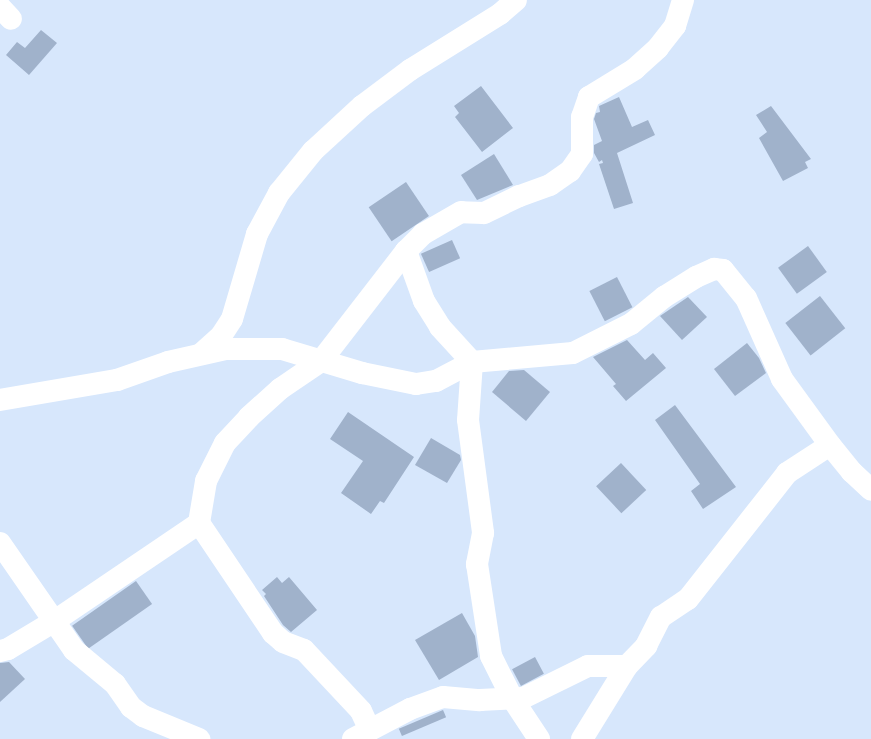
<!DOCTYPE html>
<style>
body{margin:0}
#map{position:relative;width:871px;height:739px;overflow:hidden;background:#d7e7fc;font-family:Roboto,sans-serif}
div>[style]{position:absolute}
.building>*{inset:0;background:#a0b2cb;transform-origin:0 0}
.minor>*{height:22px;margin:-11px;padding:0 11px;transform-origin:11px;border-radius:11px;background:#fff}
span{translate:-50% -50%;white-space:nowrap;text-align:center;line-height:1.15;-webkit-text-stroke:3.5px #ecf3fe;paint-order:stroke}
</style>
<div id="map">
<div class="building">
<i style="clip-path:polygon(41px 30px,57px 43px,29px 75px,6px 55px,17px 42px,25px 48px)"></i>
<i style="clip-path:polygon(481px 86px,513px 128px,482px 152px,455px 117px,459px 113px,454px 106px)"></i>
<i style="clip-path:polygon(619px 97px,632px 127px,648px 120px,655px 135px,617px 153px,633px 203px,614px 209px,599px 164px,603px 163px,602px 160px,599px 162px,594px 153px,594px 145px,602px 141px,594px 119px,596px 113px,600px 112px,599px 106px)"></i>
<i style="clip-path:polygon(771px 106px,811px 159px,805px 162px,808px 168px,783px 181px,759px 138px,767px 132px,756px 115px)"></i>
<i style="clip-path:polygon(494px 154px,513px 185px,477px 200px,461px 175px)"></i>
<i style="left:406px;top:182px;width:41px;height:45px;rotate:56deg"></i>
<i style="left:452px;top:240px;width:20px;height:34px;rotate:66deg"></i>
<i style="left:808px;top:246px;width:32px;height:37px;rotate:54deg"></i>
<i style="left:617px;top:277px;width:34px;height:31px;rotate:63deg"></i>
<i style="left:820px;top:296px;width:41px;height:44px;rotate:52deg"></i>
<i style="clip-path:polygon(688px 297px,707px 317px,682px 340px,660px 316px)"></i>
<i style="clip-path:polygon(627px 340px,645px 360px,653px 353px,666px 368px,626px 401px,613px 386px,616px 384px,593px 357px)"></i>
<i style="clip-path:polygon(747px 343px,759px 358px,766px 373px,735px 396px,714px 369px)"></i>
<i style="clip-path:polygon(524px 370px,550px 392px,526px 421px,492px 392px,509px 371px)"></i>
<i style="clip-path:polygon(675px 405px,736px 487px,703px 509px,691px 491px,700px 484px,655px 420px)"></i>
<i style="clip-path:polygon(348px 412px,414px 457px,384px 503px,380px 501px,371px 514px,341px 493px,363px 461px,330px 439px)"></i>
<i style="clip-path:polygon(431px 438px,460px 455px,461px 460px,447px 483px,415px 465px)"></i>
<i style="left:621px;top:463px;width:37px;height:34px;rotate:47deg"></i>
<i style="clip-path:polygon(277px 577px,282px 583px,289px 577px,317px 610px,291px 632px,283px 625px,264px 596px,266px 594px,262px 590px)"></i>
<i style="left:136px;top:581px;width:28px;height:78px;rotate:55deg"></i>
<i style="clip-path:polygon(462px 613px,475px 636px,478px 657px,439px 680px,415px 640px)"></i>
<i style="left:535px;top:657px;width:19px;height:26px;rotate:62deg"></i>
<i style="clip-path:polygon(9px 662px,25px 679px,0 702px,0 663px)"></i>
<i style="left:443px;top:710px;width:8px;height:48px;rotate:67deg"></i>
</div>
<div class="minor">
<i style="left:683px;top:0;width:27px;rotate:107deg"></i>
<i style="left:675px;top:26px;width:28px;rotate:128deg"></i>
<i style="left:658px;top:48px;width:31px;rotate:138deg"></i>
<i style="left:635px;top:69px;width:54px;rotate:148.7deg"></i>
<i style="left:589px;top:97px;width:21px;rotate:109deg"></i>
<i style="left:582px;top:117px;width:37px;rotate:90deg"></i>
<i style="left:582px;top:154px;width:21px;rotate:125deg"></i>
<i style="left:570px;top:171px;width:24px;rotate:145deg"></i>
<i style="left:550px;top:185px;width:33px;rotate:160deg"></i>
<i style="left:519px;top:196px;width:39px;rotate:154deg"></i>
<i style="left:484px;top:213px;width:23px;rotate:-178deg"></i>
<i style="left:461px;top:212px;width:44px;rotate:149.9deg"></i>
<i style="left:423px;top:234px;width:24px;rotate:135deg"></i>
<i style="left:406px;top:251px;width:53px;rotate:70.2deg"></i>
<i style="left:424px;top:301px;width:31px;rotate:58deg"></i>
<i style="left:440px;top:327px;width:47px;rotate:47.6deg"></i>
<i style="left:472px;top:362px;width:101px;rotate:-5.1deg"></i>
<i style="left:573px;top:353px;width:65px;rotate:-26.6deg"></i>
<i style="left:631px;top:324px;width:43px;rotate:-39.3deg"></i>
<i style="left:664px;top:297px;width:38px;rotate:-32deg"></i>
<i style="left:696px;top:277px;width:20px;rotate:-24deg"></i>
<i style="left:714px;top:269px;width:9px;rotate:6deg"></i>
<i style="left:723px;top:270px;width:36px;rotate:51deg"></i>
<i style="left:746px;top:298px;width:89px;rotate:66deg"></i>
<i style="left:782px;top:379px;width:82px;rotate:54deg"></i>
<i style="left:830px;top:445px;width:35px;rotate:51deg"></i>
<i style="left:852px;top:472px;width:26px;rotate:43deg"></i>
<i style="left:0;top:7px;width:16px;rotate:47deg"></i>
<i style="left:201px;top:354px;width:27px;rotate:-42deg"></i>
<i style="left:221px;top:336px;width:20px;rotate:-57deg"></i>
<i style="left:232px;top:319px;width:89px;rotate:-73.6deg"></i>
<i style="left:257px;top:234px;width:47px;rotate:-61.8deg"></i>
<i style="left:279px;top:193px;width:54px;rotate:-51deg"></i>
<i style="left:313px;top:151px;width:67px;rotate:-42.6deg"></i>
<i style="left:362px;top:106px;width:60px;rotate:-36.9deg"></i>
<i style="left:410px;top:70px;width:106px;rotate:-31.9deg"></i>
<i style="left:500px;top:14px;width:21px;rotate:-41deg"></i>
<i style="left:472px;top:362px;width:58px;rotate:93.9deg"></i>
<i style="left:468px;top:420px;width:114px;rotate:82.4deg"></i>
<i style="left:483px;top:533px;width:32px;rotate:101deg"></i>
<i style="left:477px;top:564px;width:93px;rotate:81.3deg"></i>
<i style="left:491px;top:656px;width:47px;rotate:63.4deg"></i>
<i style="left:512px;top:698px;width:49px;rotate:56.6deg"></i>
<i style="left:0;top:400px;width:119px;rotate:-9.7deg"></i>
<i style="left:117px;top:380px;width:54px;rotate:-19.4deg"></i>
<i style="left:168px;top:362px;width:58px;rotate:-12.8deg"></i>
<i style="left:225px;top:349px;width:57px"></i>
<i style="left:282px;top:349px;width:84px;rotate:16.7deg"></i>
<i style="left:362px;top:373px;width:55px;rotate:11.5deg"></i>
<i style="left:416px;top:384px;width:20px;rotate:-9deg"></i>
<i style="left:436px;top:381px;width:41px;rotate:-27.8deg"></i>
<i style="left:199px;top:523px;width:43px;rotate:-80.5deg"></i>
<i style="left:206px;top:481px;width:42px;rotate:-63.4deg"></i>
<i style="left:225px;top:443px;width:35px;rotate:-47deg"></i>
<i style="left:249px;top:417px;width:42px;rotate:-42.1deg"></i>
<i style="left:280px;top:389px;width:50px;rotate:-34.3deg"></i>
<i style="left:321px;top:361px;width:139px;rotate:-52.3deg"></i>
<i style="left:0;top:543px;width:130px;rotate:55.3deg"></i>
<i style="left:74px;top:650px;width:53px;rotate:39.7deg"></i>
<i style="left:115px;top:684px;width:28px;rotate:55deg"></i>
<i style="left:131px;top:707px;width:15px;rotate:37deg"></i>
<i style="left:143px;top:716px;width:61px;rotate:22.3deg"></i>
<i style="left:0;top:651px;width:8px;rotate:-14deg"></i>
<i style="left:8px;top:649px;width:52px;rotate:-31deg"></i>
<i style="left:53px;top:622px;width:176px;rotate:-34.1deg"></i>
<i style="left:199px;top:523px;width:133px;rotate:56.1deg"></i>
<i style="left:273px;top:633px;width:13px;rotate:42deg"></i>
<i style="left:283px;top:642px;width:22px;rotate:21deg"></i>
<i style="left:304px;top:650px;width:83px;rotate:46.9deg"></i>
<i style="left:361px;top:711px;width:21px;rotate:65deg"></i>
<i style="left:353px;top:739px;width:64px;rotate:-27.8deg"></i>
<i style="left:410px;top:709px;width:35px;rotate:-20deg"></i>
<i style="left:443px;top:697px;width:37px;rotate:5deg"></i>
<i style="left:480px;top:700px;width:43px;rotate:-2.7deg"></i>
<i style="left:523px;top:698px;width:72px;rotate:-26.2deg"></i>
<i style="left:588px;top:666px;width:39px"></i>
<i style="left:582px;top:739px;width:86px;rotate:-58.3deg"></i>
<i style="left:627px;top:666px;width:28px;rotate:-46deg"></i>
<i style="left:646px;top:646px;width:33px;rotate:-63deg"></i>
<i style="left:661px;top:617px;width:32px;rotate:-34deg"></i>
<i style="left:688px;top:599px;width:160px;rotate:-51.8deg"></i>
<i style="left:787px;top:473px;width:51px;rotate:-33.1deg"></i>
</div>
</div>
